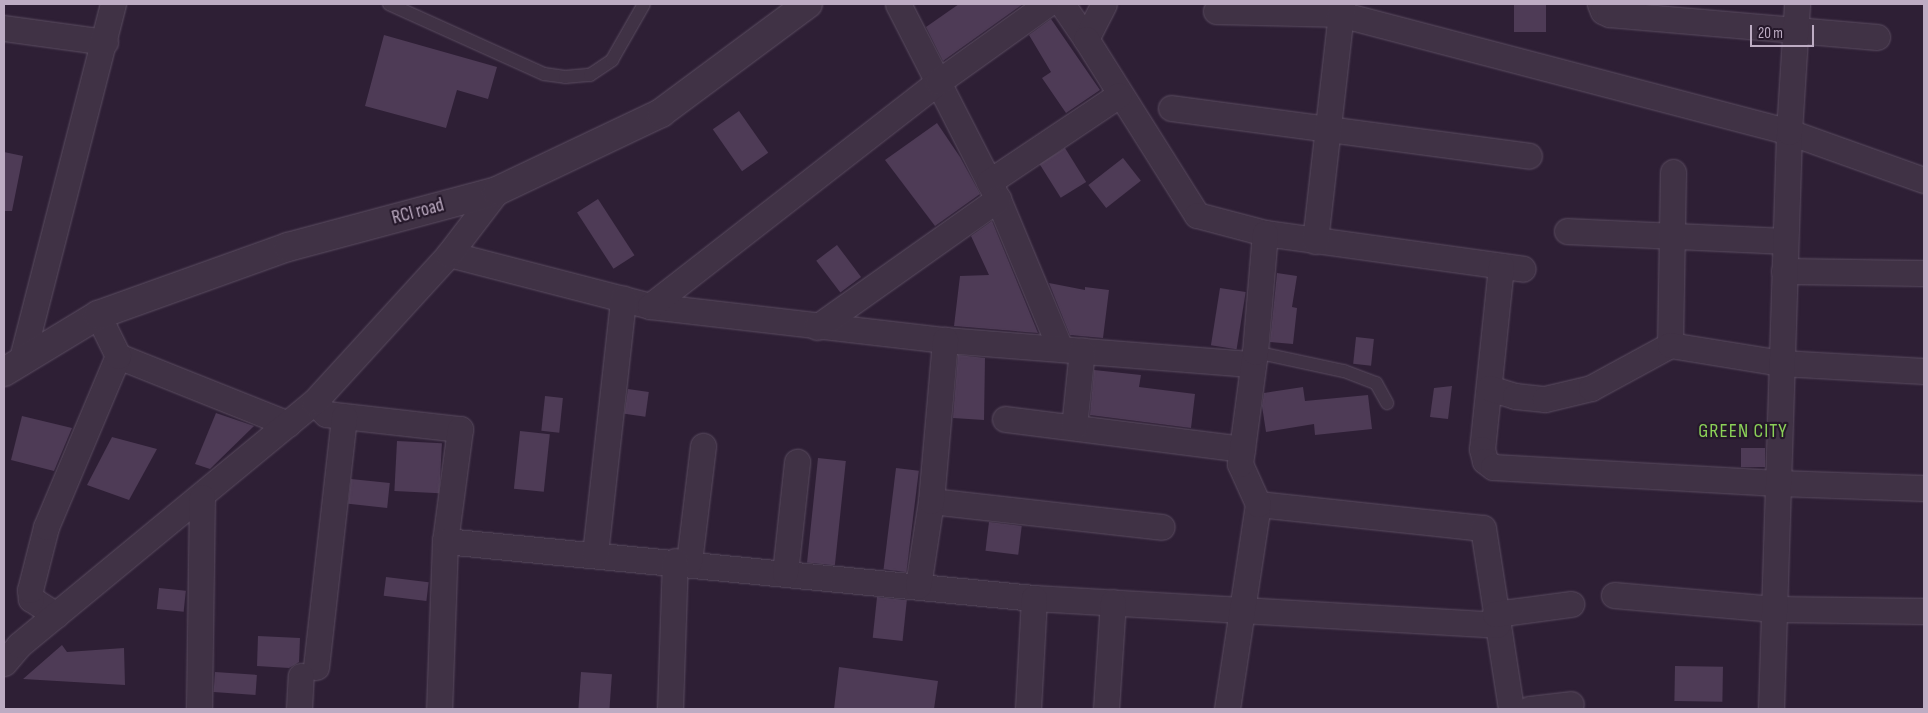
<!DOCTYPE html>
<style>
body{margin:0}
#map{position:relative;width:1928px;height:713px;overflow:hidden;background:#2e1f35;font-family:"Sofia Sans Condensed",sans-serif}
div>[style]{position:absolute}
.building>*{inset:0;background:#4e3b56;transform-origin:0 0}
.roads{filter:drop-shadow(0 0 1px #5b4d61) drop-shadow(0 0 1px #5b4d61)}
.service>*{height:12px;margin:-6px;padding:0 6px;transform-origin:6px;border-radius:6px;background:#403245}
.minor>*{height:25px;margin:-12.5px;padding:0 12.5px;transform-origin:12.5px;border-radius:12.5px;background:#403245}
.tertiary>*{height:28px;margin:-14px;padding:0 14px;transform-origin:14px;border-radius:14px;background:#403245}
span{translate:-50% -50%;white-space:nowrap;text-align:center;line-height:1.15;-webkit-text-stroke:4.5px #25182a;paint-order:stroke}
.street-label{font-size:19px;color:#bdacc3}
.neighbourhood-label{font-size:20px;color:#8bd158;letter-spacing:1px}
.frame{position:absolute;inset:0;border:5px solid #bdacc3;pointer-events:none}
.scale{position:absolute;left:1750px;top:25px;width:64px;height:22px;box-sizing:border-box;border:2px solid #bdacc3;border-top:0;padding-left:6px;font-size:15px;line-height:18px;white-space:nowrap;color:#bdacc3;-webkit-text-stroke:4px #25182a;paint-order:stroke}
</style>
<div id="map">
<div class="building">
<i style="clip-path:polygon(959px 4px,1023px 4px,943px 61px,926px 27px)"></i>
<i style="left:1514px;top:4px;width:32px;height:28px"></i>
<i style="clip-path:polygon(1051px 19px,1100px 90px,1066px 113px,1042px 78px,1051px 72px,1029px 35px)"></i>
<i style="clip-path:polygon(384px 35px,497px 67px,488px 99px,457px 90px,446px 128px,365px 106px)"></i>
<i style="left:739px;top:111px;width:51px;height:32px;rotate:55deg"></i>
<i style="clip-path:polygon(937px 123px,960px 157px,980px 194px,935px 226px,885px 160px)"></i>
<i style="left:1065px;top:148px;width:40px;height:30px;rotate:58deg"></i>
<i style="clip-path:polygon(4px 152px,23px 156px,12px 211px,4px 211px)"></i>
<i style="left:1123px;top:158px;width:29px;height:44px;rotate:52deg"></i>
<i style="left:598px;top:199px;width:67px;height:25px;rotate:57deg"></i>
<i style="clip-path:polygon(992px 221px,1038px 333px,954px 326px,960px 276px,989px 275px,971px 236px)"></i>
<i style="left:837px;top:245px;width:40px;height:26px;rotate:53deg"></i>
<i style="clip-path:polygon(1277px 273px,1297px 276px,1292px 307px,1297px 308px,1293px 344px,1270px 342px)"></i>
<i style="clip-path:polygon(1049px 283px,1085px 290px,1085px 287px,1109px 290px,1103px 338px,1070px 335px)"></i>
<i style="left:1220px;top:288px;width:26px;height:58px;rotate:9deg"></i>
<i style="left:1356px;top:337px;width:18px;height:27px;rotate:6deg"></i>
<i style="clip-path:polygon(958px 355px,985px 358px,984px 420px,953px 418px)"></i>
<i style="clip-path:polygon(1094px 370px,1141px 375px,1139px 387px,1195px 394px,1191px 428px,1090px 415px)"></i>
<i style="clip-path:polygon(1452px 386px,1448px 419px,1430px 417px,1434px 388px)"></i>
<i style="clip-path:polygon(1303px 387px,1305px 401px,1368px 395px,1372px 429px,1315px 435px,1314px 424px,1266px 432px,1262px 406px,1264px 393px)"></i>
<i style="left:628px;top:389px;width:21px;height:25px;rotate:8deg"></i>
<i style="left:545px;top:396px;width:18px;height:35px;rotate:6deg"></i>
<i style="clip-path:polygon(216px 413px,254px 426px,210px 469px,195px 464px)"></i>
<i style="clip-path:polygon(22px 416px,72px 428px,54px 471px,11px 460px)"></i>
<i style="left:520px;top:431px;width:30px;height:58px;rotate:6deg"></i>
<i style="clip-path:polygon(112px 437px,157px 449px,129px 500px,87px 485px)"></i>
<i style="left:397px;top:441px;width:45px;height:50px;rotate:3deg"></i>
<i style="left:1741px;top:448px;width:24px;height:19px"></i>
<i style="left:818px;top:458px;width:28px;height:105px;rotate:6deg"></i>
<i style="left:896px;top:468px;width:23px;height:102px;rotate:7deg"></i>
<i style="left:351px;top:479px;width:39px;height:25px;rotate:6deg"></i>
<i style="left:989px;top:522px;width:33px;height:29px;rotate:7deg"></i>
<i style="left:386px;top:577px;width:43px;height:19px;rotate:7deg"></i>
<i style="left:159px;top:588px;width:27px;height:21px;rotate:6deg"></i>
<i style="left:877px;top:597px;width:30px;height:41px;rotate:6deg"></i>
<i style="clip-path:polygon(258px 636px,300px 638px,299px 662px,289px 668px,257px 666px)"></i>
<i style="clip-path:polygon(62px 645px,67px 652px,124px 648px,125px 685px,23px 679px)"></i>
<i style="left:1675px;top:666px;width:48px;height:35px;rotate:1deg"></i>
<i style="clip-path:polygon(839px 667px,938px 681px,934px 709px,834px 709px)"></i>
<i style="left:215px;top:672px;width:42px;height:20px;rotate:4deg"></i>
<i style="left:581px;top:672px;width:31px;height:37px;rotate:4deg"></i>
</div>
<div class="roads">
<div class="service">
<i style="left:389px;top:4px;width:170px;rotate:24.3deg"></i>
<i style="left:544px;top:74px;width:21px;rotate:8deg"></i>
<i style="left:565px;top:77px;width:25px;rotate:-5deg"></i>
<i style="left:590px;top:75px;width:27px;rotate:-34deg"></i>
<i style="left:612px;top:60px;width:64px;rotate:-60.3deg"></i>
<i style="left:1255px;top:352px;width:91px;rotate:12.1deg"></i>
<i style="left:1344px;top:371px;width:34px;rotate:21deg"></i>
<i style="left:1376px;top:383px;width:23px;rotate:61deg"></i>
</div>
<div class="minor">
<i style="left:898px;top:4px;width:219px;rotate:62.9deg"></i>
<i style="left:998px;top:199px;width:161px;rotate:67.4deg"></i>
<i style="left:1062px;top:4px;width:42px;rotate:55.6deg"></i>
<i style="left:1086px;top:39px;width:39px;rotate:-63deg"></i>
<i style="left:1600px;top:4px;width:8px;rotate:67deg"></i>
<i style="left:1603px;top:11px;width:7px;rotate:27deg"></i>
<i style="left:1609px;top:14px;width:269px;rotate:4.9deg"></i>
<i style="left:1216px;top:11px;width:124px;rotate:1.4deg"></i>
<i style="left:1340px;top:14px;width:464px;rotate:14.7deg"></i>
<i style="left:1789px;top:132px;width:143px;rotate:19.6deg"></i>
<i style="left:4px;top:28px;width:102px;rotate:7.9deg"></i>
<i style="left:1086px;top:39px;width:208px;rotate:57.8deg"></i>
<i style="left:1197px;top:215px;width:70px;rotate:14.8deg"></i>
<i style="left:1265px;top:233px;width:260px;rotate:7.9deg"></i>
<i style="left:1171px;top:108px;width:361px;rotate:7.6deg"></i>
<i style="left:989px;top:182px;width:156px;rotate:-33.8deg"></i>
<i style="left:1567px;top:231px;width:218px;rotate:2.6deg"></i>
<i style="left:1315px;top:241px;width:239px;rotate:-83.5deg"></i>
<i style="left:449px;top:254px;width:208px;rotate:14.5deg"></i>
<i style="left:650px;top:306px;width:297px;rotate:6.6deg"></i>
<i style="left:945px;top:340px;width:309px;rotate:4.5deg"></i>
<i style="left:1501px;top:266px;width:184px;rotate:95.9deg"></i>
<i style="left:1482px;top:449px;width:12px;rotate:76deg"></i>
<i style="left:1485px;top:461px;width:10px;rotate:37deg"></i>
<i style="left:1493px;top:467px;width:285px;rotate:3.2deg"></i>
<i style="left:1778px;top:483px;width:146px;rotate:2deg"></i>
<i style="left:1784px;top:271px;width:140px;rotate:0.8deg"></i>
<i style="left:650px;top:306px;width:365px;rotate:-37.9deg"></i>
<i style="left:938px;top:82px;width:134px;rotate:-35.6deg"></i>
<i style="left:817px;top:327px;width:222px;rotate:-35.3deg"></i>
<i style="left:1670px;top:345px;width:173px;rotate:-89deg"></i>
<i style="left:118px;top:356px;width:183px;rotate:21.8deg"></i>
<i style="left:21px;top:362px;width:370px;rotate:-75.6deg"></i>
<i style="left:1489px;top:388px;width:27px;rotate:17deg"></i>
<i style="left:1515px;top:396px;width:30px;rotate:6deg"></i>
<i style="left:1545px;top:399px;width:47px;rotate:-13.4deg"></i>
<i style="left:1591px;top:388px;width:90px;rotate:-28.6deg"></i>
<i style="left:1670px;top:345px;width:112px;rotate:9.2deg"></i>
<i style="left:1781px;top:363px;width:143px;rotate:3.2deg"></i>
<i style="left:314px;top:402px;width:17px;rotate:45deg"></i>
<i style="left:326px;top:414px;width:135px;rotate:6.4deg"></i>
<i style="left:460px;top:429px;width:113px;rotate:97.6deg"></i>
<i style="left:445px;top:541px;width:168px;rotate:92deg"></i>
<i style="left:1005px;top:419px;width:239px;rotate:7.2deg"></i>
<i style="left:1074px;top:427px;width:77px;rotate:-84.1deg"></i>
<i style="left:931px;top:501px;width:232px;rotate:6.4deg"></i>
<i style="left:1258px;top:504px;width:226px;rotate:6.1deg"></i>
<i style="left:1483px;top:528px;width:183px;rotate:81.2deg"></i>
<i style="left:445px;top:541px;width:592px;rotate:5.53deg"></i>
<i style="left:1034px;top:598px;width:464px;rotate:3.3deg"></i>
<i style="left:595px;top:554px;width:257px;rotate:-83.7deg"></i>
<i style="left:689px;top:562px;width:117px;rotate:-83.1deg"></i>
<i style="left:785px;top:573px;width:112px;rotate:-83.8deg"></i>
<i style="left:918px;top:586px;width:86px;rotate:-81.3deg"></i>
<i style="left:931px;top:501px;width:162px;rotate:-85deg"></i>
<i style="left:1614px;top:595px;width:161px;rotate:5deg"></i>
<i style="left:1774px;top:609px;width:150px;rotate:0.8deg"></i>
<i style="left:1495px;top:614px;width:77px;rotate:-7.5deg"></i>
<i style="left:56px;top:615px;width:30px;rotate:-147deg"></i>
<i style="left:31px;top:599px;width:9px;rotate:-96deg"></i>
<i style="left:30px;top:590px;width:65px;rotate:-75.7deg"></i>
<i style="left:46px;top:527px;width:186px;rotate:-67.2deg"></i>
<i style="left:118px;top:356px;width:46px;rotate:-116deg"></i>
<i style="left:4px;top:663px;width:23px;rotate:-50deg"></i>
<i style="left:19px;top:645px;width:382px;rotate:-39.5deg"></i>
<i style="left:314px;top:402px;width:200px;rotate:-47.6deg"></i>
<i style="left:449px;top:254px;width:79px;rotate:-52.7deg"></i>
<i style="left:316px;top:667px;width:252px;rotate:-83.6deg"></i>
<i style="left:199px;top:709px;width:212px;rotate:-89.2deg"></i>
<i style="left:299px;top:709px;width:33px;rotate:-87deg"></i>
<i style="left:670px;top:709px;width:148px;rotate:-88.1deg"></i>
<i style="left:1028px;top:709px;width:111px;rotate:-86.9deg"></i>
<i style="left:1106px;top:709px;width:107px;rotate:-86.3deg"></i>
<i style="left:1227px;top:709px;width:207px;rotate:-81.4deg"></i>
<i style="left:1258px;top:504px;width:44px;rotate:-114.2deg"></i>
<i style="left:1240px;top:464px;width:113px;rotate:-82.4deg"></i>
<i style="left:1255px;top:352px;width:119px;rotate:-85.2deg"></i>
<i style="left:1529px;top:709px;width:42px;rotate:-6.8deg"></i>
<i style="left:1771px;top:709px;width:577px;rotate:-88.21deg"></i>
<i style="left:1789px;top:132px;width:128px;rotate:-86.4deg"></i>
</div>
<div class="tertiary">
<i style="left:4px;top:372px;width:110px;rotate:-31.2deg"></i>
<i style="left:98px;top:315px;width:202px;rotate:-19.7deg"></i>
<i style="left:288px;top:247px;width:216px;rotate:-15deg"></i>
<i style="left:497px;top:191px;width:182px;rotate:-25.4deg"></i>
<i style="left:661px;top:113px;width:183px;rotate:-36.6deg"></i>
</div>
</div>
<div class="street-label">
<span style="left:418px;top:212px;rotate:-15deg">RCI road</span>
</div>
<div class="neighbourhood-label">
<span style="left:1743px;top:431px">GREEN CITY</span>
</div>
<div class="frame"></div>
<div class="scale">20 m</div>
</div>
